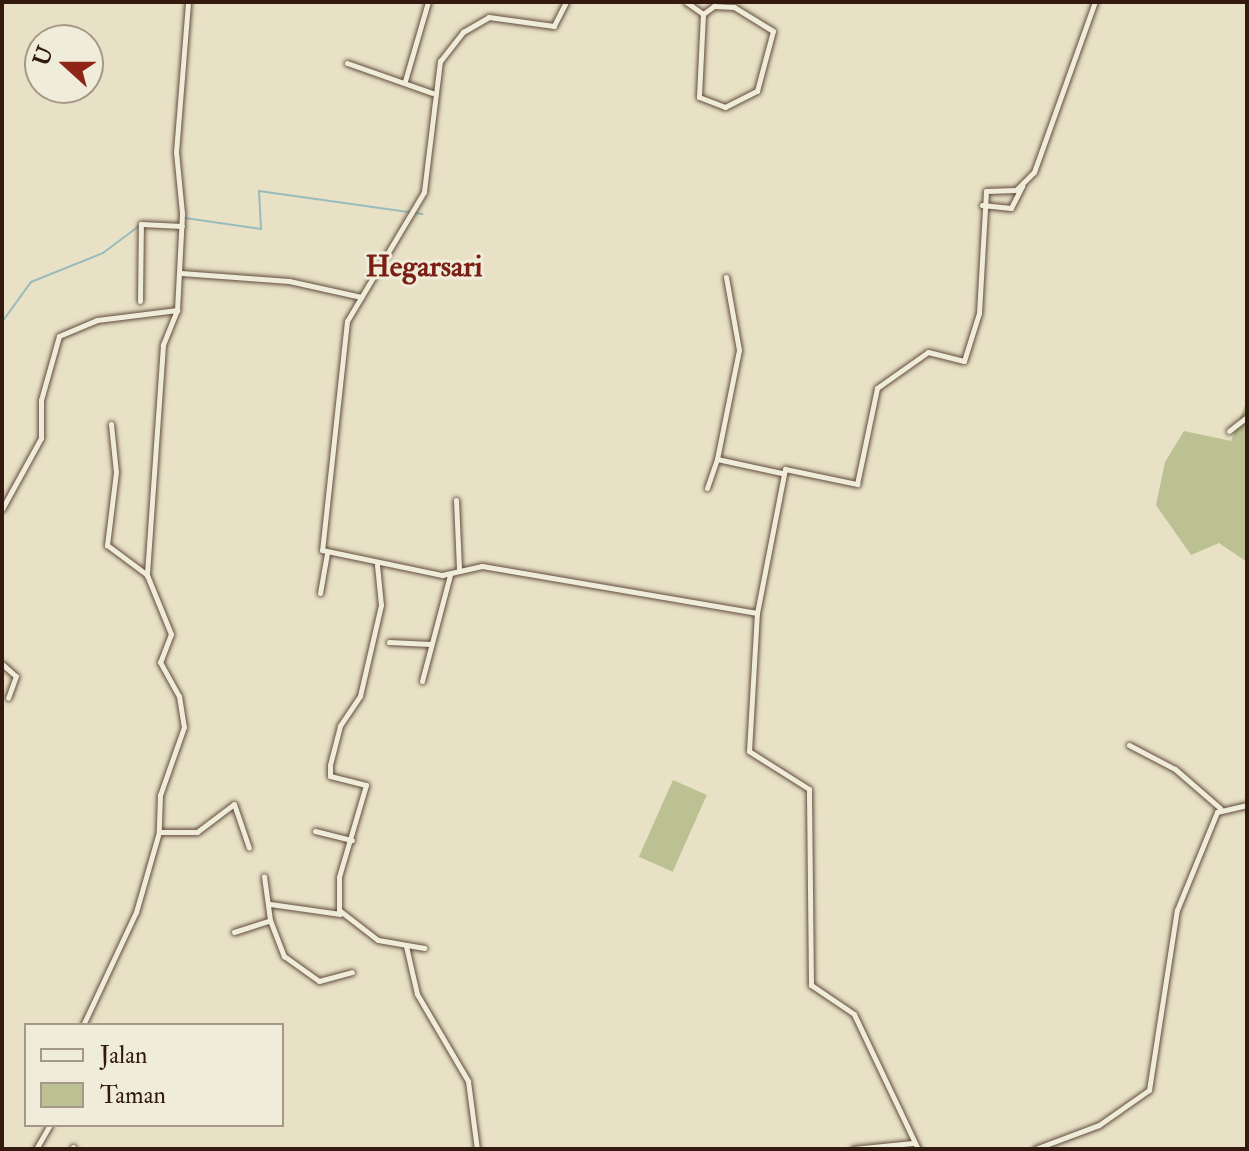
<!DOCTYPE html>
<style>
body{margin:0}
#map{position:relative;width:1249px;height:1151px;overflow:hidden;background:#e8e1c6;font-family:"IM FELL Double Pica",serif}
div>[style]{position:absolute}
.green>*{inset:0;background:#bbc192;transform-origin:0 0}
.stream>*{height:2px;margin:-1px;padding:0 1px;transform-origin:1px;border-radius:1px;background:#98bcbb}
.roads{filter:drop-shadow(0 0 2px #614b3c) drop-shadow(0 0 2px #614b3c)}
.minor>*{height:5px;margin:-2.5px;padding:0 2.5px;transform-origin:2.5px;border-radius:2.5px;background:#f0ecda}
span{translate:-50% -50%;white-space:nowrap;text-align:center;line-height:1.15;-webkit-text-stroke:6px #f0ecda;paint-order:stroke}
.quarter-label{font-size:30px;color:#7a1f14;font-weight:700}
.frame{position:absolute;inset:0;border:4px solid #34190e;pointer-events:none}
.legend{position:absolute;left:24px;top:1023px;width:260px;height:104px;box-sizing:border-box;background:#f0ecda;border:2px solid #a59888;margin:0;padding:10px 14px;list-style:none;font-size:24px;color:#34190e}
.legend li{display:flex;align-items:center;gap:16px;height:40px}
.legend b{width:40px;border:2px solid #a59888}
.north{position:absolute;left:24px;top:24px;width:80px;height:80px;box-sizing:border-box;background:#f0ecda;border:2px solid #a59888;border-radius:50%;rotate:291deg;font-size:22px;font-weight:700;line-height:32px;text-align:center;color:#34190e}
.north::after{content:'';display:block;margin:auto;width:28px;height:36px;background:#8f2418;clip-path:polygon(50% 0,100% 100%,50% 72%,0 100%)}
</style>
<div id="map">
<div class="green">
<i style="clip-path:polygon(1247px 400px,1247px 562px,1219px 543px,1191px 555px,1156px 505px,1165px 462px,1184px 431px,1231px 441px)"></i>
<i style="left:673px;top:780px;width:37px;height:84px;rotate:24deg"></i>
</div>
<div class="stream">
<i style="left:185px;top:218px;width:77px;rotate:8.2deg"></i>
<i style="left:261px;top:229px;width:38px;rotate:-93deg"></i>
<i style="left:259px;top:191px;width:165px;rotate:8deg"></i>
<i style="left:2px;top:322px;width:49px;rotate:-54.1deg"></i>
<i style="left:31px;top:282px;width:78px;rotate:-21.9deg"></i>
<i style="left:103px;top:253px;width:45px;rotate:-36.9deg"></i>
</div>
<div class="roads">
<div class="minor">
<i style="left:566px;top:2px;width:27px;rotate:117deg"></i>
<i style="left:554px;top:26px;width:66px;rotate:-172.1deg"></i>
<i style="left:489px;top:17px;width:30px;rotate:150deg"></i>
<i style="left:463px;top:32px;width:37px;rotate:128deg"></i>
<i style="left:440px;top:61px;width:132px;rotate:97deg"></i>
<i style="left:424px;top:192px;width:150px;rotate:120.8deg"></i>
<i style="left:347px;top:321px;width:230px;rotate:96.2deg"></i>
<i style="left:322px;top:550px;width:123px;rotate:11.8deg"></i>
<i style="left:442px;top:575px;width:41px;rotate:-12.7deg"></i>
<i style="left:482px;top:566px;width:279px;rotate:9.7deg"></i>
<i style="left:686px;top:2px;width:21px;rotate:35deg"></i>
<i style="left:703px;top:14px;width:83px;rotate:92.8deg"></i>
<i style="left:699px;top:97px;width:28px;rotate:21deg"></i>
<i style="left:725px;top:107px;width:36px;rotate:-27deg"></i>
<i style="left:757px;top:91px;width:62px;rotate:-75.1deg"></i>
<i style="left:773px;top:31px;width:46px;rotate:-148.4deg"></i>
<i style="left:734px;top:7px;width:20px;rotate:-177deg"></i>
<i style="left:714px;top:6px;width:14px;rotate:144deg"></i>
<i style="left:347px;top:63px;width:90px;rotate:19.4deg"></i>
<i style="left:405px;top:81px;width:82px;rotate:-73.8deg"></i>
<i style="left:982px;top:205px;width:29px;rotate:6deg"></i>
<i style="left:1011px;top:208px;width:25px;rotate:-63deg"></i>
<i style="left:181px;top:273px;width:108px;rotate:4.2deg"></i>
<i style="left:289px;top:281px;width:74px;rotate:12.5deg"></i>
<i style="left:726px;top:277px;width:74px;rotate:79.9deg"></i>
<i style="left:739px;top:350px;width:111px;rotate:101.4deg"></i>
<i style="left:717px;top:459px;width:66px;rotate:12.2deg"></i>
<i style="left:140px;top:301px;width:77px;rotate:-89.3deg"></i>
<i style="left:141px;top:224px;width:41px;rotate:2.8deg"></i>
<i style="left:177px;top:310px;width:97px;rotate:-87deg"></i>
<i style="left:182px;top:213px;width:61px;rotate:-95.6deg"></i>
<i style="left:176px;top:152px;width:150px;rotate:-85.4deg"></i>
<i style="left:111px;top:424px;width:48px;rotate:84.1deg"></i>
<i style="left:116px;top:472px;width:74px;rotate:97deg"></i>
<i style="left:107px;top:545px;width:49px;rotate:36.6deg"></i>
<i style="left:1229px;top:431px;width:23px;rotate:-38deg"></i>
<i style="left:707px;top:488px;width:31px;rotate:-71deg"></i>
<i style="left:456px;top:500px;width:70px;rotate:87.5deg"></i>
<i style="left:2px;top:509px;width:81px;rotate:-61.2deg"></i>
<i style="left:41px;top:438px;width:38px;rotate:-90deg"></i>
<i style="left:41px;top:400px;width:66px;rotate:-74.3deg"></i>
<i style="left:59px;top:336px;width:41px;rotate:-22.8deg"></i>
<i style="left:97px;top:320px;width:81px;rotate:-7.1deg"></i>
<i style="left:177px;top:310px;width:38px;rotate:112deg"></i>
<i style="left:163px;top:345px;width:231px;rotate:94deg"></i>
<i style="left:147px;top:575px;width:64px;rotate:67.9deg"></i>
<i style="left:171px;top:634px;width:30px;rotate:111deg"></i>
<i style="left:160px;top:662px;width:39px;rotate:61deg"></i>
<i style="left:179px;top:696px;width:31px;rotate:81deg"></i>
<i style="left:184px;top:727px;width:72px;rotate:109.4deg"></i>
<i style="left:160px;top:795px;width:37px;rotate:92deg"></i>
<i style="left:159px;top:832px;width:83px;rotate:106deg"></i>
<i style="left:136px;top:912px;width:125px;rotate:115.1deg"></i>
<i style="left:377px;top:565px;width:40px;rotate:84.3deg"></i>
<i style="left:381px;top:605px;width:93px;rotate:103deg"></i>
<i style="left:360px;top:696px;width:36px;rotate:124deg"></i>
<i style="left:340px;top:726px;width:40px;rotate:104.4deg"></i>
<i style="left:330px;top:765px;width:11px;rotate:90deg"></i>
<i style="left:330px;top:776px;width:37px;rotate:14deg"></i>
<i style="left:366px;top:785px;width:96px;rotate:106.4deg"></i>
<i style="left:339px;top:877px;width:33px;rotate:90deg"></i>
<i style="left:339px;top:910px;width:49px;rotate:37.6deg"></i>
<i style="left:378px;top:940px;width:47px;rotate:9.9deg"></i>
<i style="left:320px;top:593px;width:39px;rotate:-80deg"></i>
<i style="left:389px;top:642px;width:41px;rotate:2.8deg"></i>
<i style="left:2px;top:664px;width:18px;rotate:41deg"></i>
<i style="left:16px;top:676px;width:23px;rotate:110deg"></i>
<i style="left:422px;top:681px;width:110px;rotate:-75.2deg"></i>
<i style="left:1129px;top:745px;width:52px;rotate:27.6deg"></i>
<i style="left:1175px;top:769px;width:60px;rotate:40.9deg"></i>
<i style="left:315px;top:831px;width:38px;rotate:14deg"></i>
<i style="left:159px;top:832px;width:38px"></i>
<i style="left:197px;top:832px;width:46px;rotate:-37.1deg"></i>
<i style="left:234px;top:804px;width:46px;rotate:71.2deg"></i>
<i style="left:270px;top:904px;width:71px;rotate:8.1deg"></i>
<i style="left:270px;top:920px;width:39px;rotate:69deg"></i>
<i style="left:284px;top:956px;width:43px;rotate:35.5deg"></i>
<i style="left:319px;top:981px;width:34px;rotate:-15deg"></i>
<i style="left:234px;top:932px;width:38px;rotate:-18deg"></i>
<i style="left:270px;top:920px;width:44px;rotate:-97.8deg"></i>
<i style="left:406px;top:946px;width:49px;rotate:77.1deg"></i>
<i style="left:417px;top:994px;width:101px;rotate:59.6deg"></i>
<i style="left:468px;top:1081px;width:69px;rotate:82.5deg"></i>
<i style="left:73px;top:1147px;width:2px;rotate:90deg"></i>
<i style="left:36px;top:1149px;width:28px;rotate:-60deg"></i>
<i style="left:853px;top:1149px;width:60px;rotate:-5.7deg"></i>
<i style="left:918px;top:1149px;width:149px;rotate:-115.4deg"></i>
<i style="left:854px;top:1014px;width:52px;rotate:-146deg"></i>
<i style="left:811px;top:985px;width:196px;rotate:-90.6deg"></i>
<i style="left:809px;top:789px;width:71px;rotate:-147.7deg"></i>
<i style="left:749px;top:751px;width:138px;rotate:-86.7deg"></i>
<i style="left:757px;top:613px;width:147px;rotate:-79deg"></i>
<i style="left:785px;top:469px;width:74px;rotate:11.8deg"></i>
<i style="left:857px;top:484px;width:98px;rotate:-78.2deg"></i>
<i style="left:877px;top:388px;width:62px;rotate:-35.2deg"></i>
<i style="left:928px;top:352px;width:37px;rotate:14deg"></i>
<i style="left:964px;top:361px;width:50px;rotate:-72.6deg"></i>
<i style="left:979px;top:313px;width:122px;rotate:-86.7deg"></i>
<i style="left:986px;top:191px;width:30px;rotate:-2deg"></i>
<i style="left:1016px;top:190px;width:25px;rotate:-45deg"></i>
<i style="left:1034px;top:172px;width:181px;rotate:-70.3deg"></i>
<i style="left:1035px;top:1149px;width:68px;rotate:-20.6deg"></i>
<i style="left:1099px;top:1125px;width:61px;rotate:-35deg"></i>
<i style="left:1149px;top:1090px;width:182px;rotate:-81.2deg"></i>
<i style="left:1177px;top:910px;width:106px;rotate:-67.8deg"></i>
<i style="left:1217px;top:812px;width:31px;rotate:-13deg"></i>
</div>
</div>
<div class="quarter-label">
<span style="left:424px;top:267px">Hegarsari</span>
</div>
<div class="frame"></div>
<ul class="legend">
<li><b style="height:10px;background:#f0ecda"></b>Jalan</li>
<li><b style="height:22px;background:#bbc192"></b>Taman</li>
</ul>
<div class="north">U</div>
</div>
